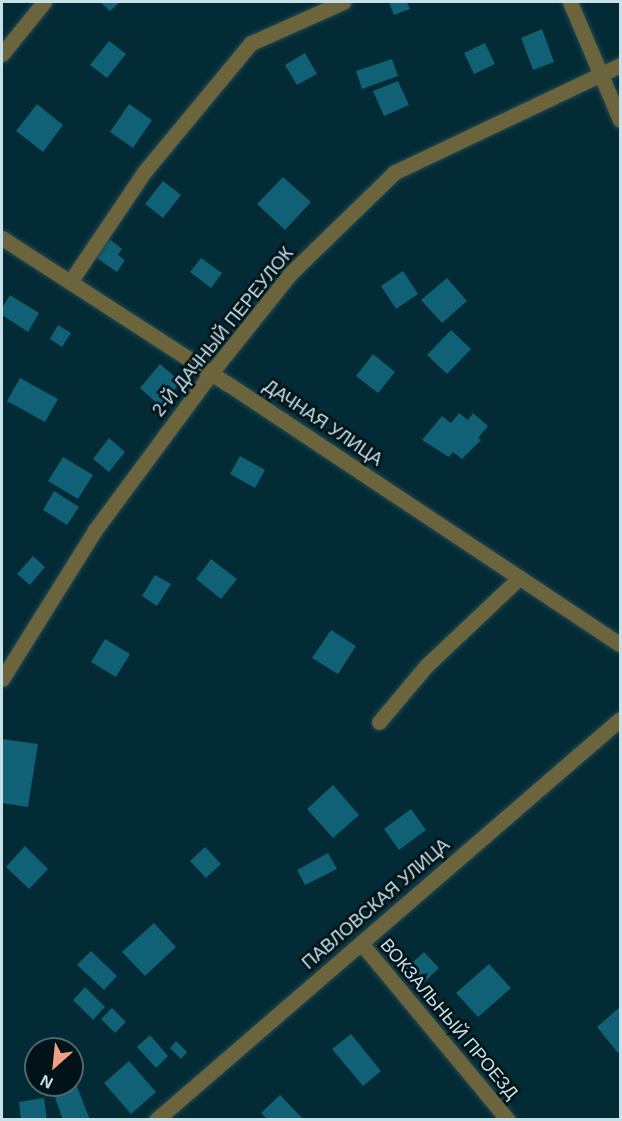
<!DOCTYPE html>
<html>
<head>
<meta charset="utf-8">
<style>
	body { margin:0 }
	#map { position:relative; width:622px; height:1121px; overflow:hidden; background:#032b35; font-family:Helvetica,sans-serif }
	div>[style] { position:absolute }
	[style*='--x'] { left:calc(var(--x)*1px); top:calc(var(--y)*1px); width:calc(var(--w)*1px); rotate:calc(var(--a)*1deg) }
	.building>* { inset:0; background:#106175 }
	.roads { filter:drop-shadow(0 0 2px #234852) drop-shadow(0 0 2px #234852) }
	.minor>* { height:15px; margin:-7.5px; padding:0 7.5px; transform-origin:7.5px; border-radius:7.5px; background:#6b643c }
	span { translate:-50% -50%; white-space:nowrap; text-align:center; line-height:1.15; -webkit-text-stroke:5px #011218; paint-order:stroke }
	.street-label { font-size:18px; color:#c8e1e9 }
	.frame { position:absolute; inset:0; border:3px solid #c8e1e9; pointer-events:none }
	.north { position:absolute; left:24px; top:1037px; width:60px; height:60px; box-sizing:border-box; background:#011218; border:2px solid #51656c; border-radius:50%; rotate:207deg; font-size:16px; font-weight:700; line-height:24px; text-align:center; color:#c8e1e9 }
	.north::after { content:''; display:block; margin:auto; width:21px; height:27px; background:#f39f83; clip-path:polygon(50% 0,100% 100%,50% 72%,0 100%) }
</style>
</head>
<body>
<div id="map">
	<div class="building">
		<div style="clip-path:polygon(100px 2px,120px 2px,110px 11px)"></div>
		<div style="clip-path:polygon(389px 2px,407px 2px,410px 9px,394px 15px)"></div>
		<div style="clip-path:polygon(542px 29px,554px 62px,533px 70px,521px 38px)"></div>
		<div style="clip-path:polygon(109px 41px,126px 54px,107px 78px,90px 65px)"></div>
		<div style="clip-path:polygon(485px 43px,495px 64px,474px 74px,464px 53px)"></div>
		<div style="clip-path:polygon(305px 53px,317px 74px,297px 85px,285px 65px)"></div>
		<div style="clip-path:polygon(392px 59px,398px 76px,362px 89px,356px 71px)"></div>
		<div style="clip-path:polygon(398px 81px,409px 105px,384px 116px,373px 91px)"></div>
		<div style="clip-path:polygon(37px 104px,63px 125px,43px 152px,16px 131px)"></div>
		<div style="clip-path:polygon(129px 104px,152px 120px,133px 148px,110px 132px)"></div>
		<div style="clip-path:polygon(283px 177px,311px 202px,285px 230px,257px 204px)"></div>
		<div style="clip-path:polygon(163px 181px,181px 195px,163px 218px,145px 204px)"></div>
		<div style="clip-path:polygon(108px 238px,122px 249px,118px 255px,125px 260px,117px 272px,95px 257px)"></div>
		<div style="clip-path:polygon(201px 258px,222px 273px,211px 288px,190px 272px)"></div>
		<div style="clip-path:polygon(403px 271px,418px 294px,396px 309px,381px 286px)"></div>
		<div style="clip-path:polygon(447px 278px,467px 301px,442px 323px,421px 300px)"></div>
		<div style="clip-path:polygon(10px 295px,39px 313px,28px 332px,2px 315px,2px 308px)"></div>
		<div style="clip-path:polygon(58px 325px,71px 333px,62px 347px,50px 339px)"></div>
		<div style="clip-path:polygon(451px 330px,471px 349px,447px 374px,427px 355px)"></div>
		<div style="clip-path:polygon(373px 354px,395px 372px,378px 393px,356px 376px)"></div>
		<div style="clip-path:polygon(160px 364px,181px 382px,160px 406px,140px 388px)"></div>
		<div style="clip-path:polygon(20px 378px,58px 399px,45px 422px,7px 401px)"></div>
		<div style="clip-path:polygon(459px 413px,468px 420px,473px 413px,488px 426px,478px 438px,481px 440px,462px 459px,453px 452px,449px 457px,422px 440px,442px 416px,451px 423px)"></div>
		<div style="clip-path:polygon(109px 438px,125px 452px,109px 472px,93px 459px)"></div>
		<div style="clip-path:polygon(240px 456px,265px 470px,255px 488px,230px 474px)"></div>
		<div style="clip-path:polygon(63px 457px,93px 475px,78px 499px,48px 481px)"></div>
		<div style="clip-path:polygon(54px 491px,79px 507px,67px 525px,43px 510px)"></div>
		<div style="clip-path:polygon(33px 556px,45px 567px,30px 585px,17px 574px)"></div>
		<div style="clip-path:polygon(211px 559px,237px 579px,221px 599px,196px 579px)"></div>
		<div style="clip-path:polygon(155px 575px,171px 584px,157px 606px,142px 596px)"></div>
		<div style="clip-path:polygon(331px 630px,356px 646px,338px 674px,312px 658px)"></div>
		<div style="clip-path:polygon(105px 639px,130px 654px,116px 677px,91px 662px)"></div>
		<div style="clip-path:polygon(2px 739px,38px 744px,28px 807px,2px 803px)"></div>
		<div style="clip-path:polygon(333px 785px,359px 815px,333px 838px,307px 809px)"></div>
		<div style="clip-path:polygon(411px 809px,426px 830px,399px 850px,384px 829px)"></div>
		<div style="clip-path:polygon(25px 846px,48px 869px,29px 889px,6px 867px)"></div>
		<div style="clip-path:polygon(205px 847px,221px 864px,206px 878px,190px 861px)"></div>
		<div style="clip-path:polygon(328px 853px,337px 869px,305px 885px,297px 870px)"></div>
		<div style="clip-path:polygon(154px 923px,176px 947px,145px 976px,122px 952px)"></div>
		<div style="clip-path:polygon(91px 951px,117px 976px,104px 990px,77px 965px)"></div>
		<div style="clip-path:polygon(424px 952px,439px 968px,419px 987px,403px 971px)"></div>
		<div style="clip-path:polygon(489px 964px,511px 988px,478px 1017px,456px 993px)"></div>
		<div style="clip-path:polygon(85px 987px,105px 1007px,93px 1020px,73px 1000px)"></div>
		<div style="clip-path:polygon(620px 1007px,620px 1050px,618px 1053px,597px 1027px)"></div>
		<div style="clip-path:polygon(112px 1008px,126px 1022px,115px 1033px,101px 1019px)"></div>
		<div style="clip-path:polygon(351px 1034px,381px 1071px,363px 1086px,332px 1049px)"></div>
		<div style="clip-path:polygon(150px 1035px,168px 1056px,156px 1068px,137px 1047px)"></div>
		<div style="clip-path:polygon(176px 1041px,187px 1052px,181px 1059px,170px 1048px)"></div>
		<div style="clip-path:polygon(129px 1061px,156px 1092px,131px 1114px,104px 1083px)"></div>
		<div style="clip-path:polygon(76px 1084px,90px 1120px,63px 1120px,53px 1092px)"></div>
		<div style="clip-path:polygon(280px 1095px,304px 1120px,268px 1120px,261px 1113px)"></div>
		<div style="clip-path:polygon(44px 1098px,47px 1120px,21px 1120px,19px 1102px)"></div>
	</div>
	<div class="roads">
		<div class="minor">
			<div style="--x:570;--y:2;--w:128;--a:67"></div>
			<div style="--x:2;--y:54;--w:67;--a:-51.1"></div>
			<div style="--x:2;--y:238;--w:269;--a:32.9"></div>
			<div style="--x:228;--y:384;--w:470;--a:33.6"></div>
			<div style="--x:70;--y:282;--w:134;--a:-56"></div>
			<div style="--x:145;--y:171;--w:166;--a:-50.4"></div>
			<div style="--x:251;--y:43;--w:101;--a:-24"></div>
			<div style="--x:2;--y:679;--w:176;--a:-58"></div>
			<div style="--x:95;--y:530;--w:195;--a:-53.5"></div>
			<div style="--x:211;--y:373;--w:127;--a:-51.4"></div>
			<div style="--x:290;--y:274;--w:146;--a:-44.2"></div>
			<div style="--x:395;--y:172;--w:249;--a:-25.4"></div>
			<div style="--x:379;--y:722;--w:73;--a:-50"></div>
			<div style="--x:426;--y:666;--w:129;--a:-43.4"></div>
			<div style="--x:361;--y:943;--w:230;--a:50.3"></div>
			<div style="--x:156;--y:1120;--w:613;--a:-40.83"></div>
		</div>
	</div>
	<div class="street-label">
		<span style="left:223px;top:332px;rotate:-51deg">2-Й ДАЧНЫЙ ПЕРЕУЛОК</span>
		<span style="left:323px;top:423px;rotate:34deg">ДАЧНАЯ УЛИЦА</span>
		<span style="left:376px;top:904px;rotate:-41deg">ПАВЛОВСКАЯ УЛИЦА</span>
		<span style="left:449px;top:1019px;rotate:50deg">ВОКЗАЛЬНЫЙ ПРОЕЗД</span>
	</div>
	<div class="frame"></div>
	<div class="north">N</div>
</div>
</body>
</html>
